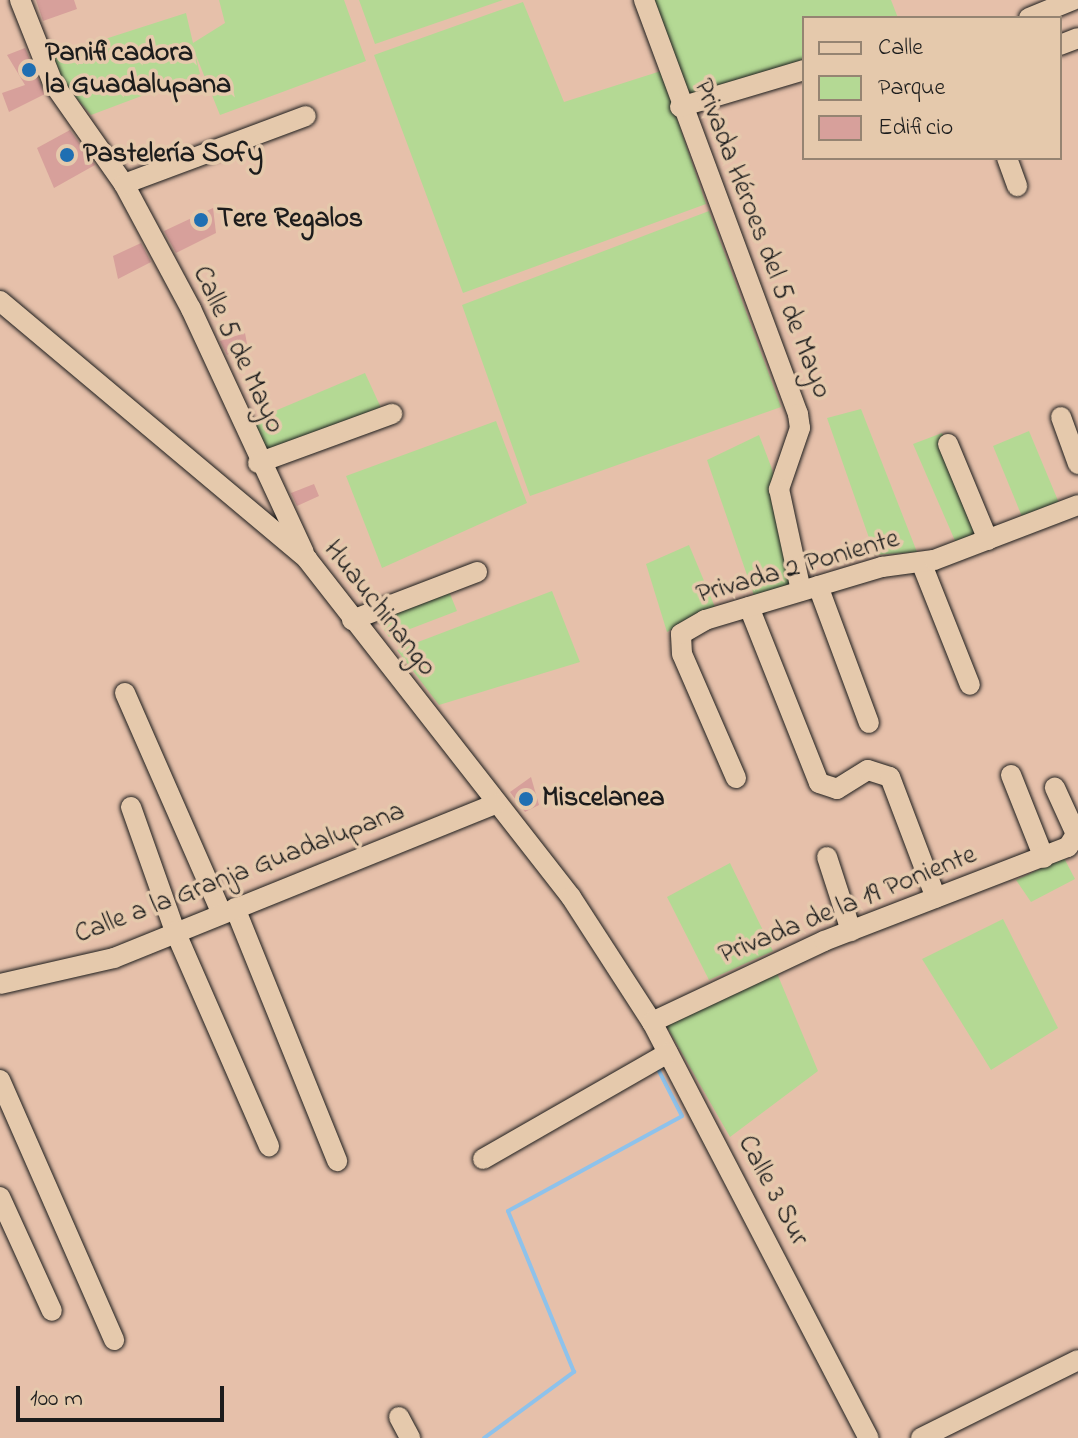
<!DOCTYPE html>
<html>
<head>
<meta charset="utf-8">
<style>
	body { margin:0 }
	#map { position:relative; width:1078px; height:1438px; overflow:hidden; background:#e6c0aa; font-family:"Indie Flower",sans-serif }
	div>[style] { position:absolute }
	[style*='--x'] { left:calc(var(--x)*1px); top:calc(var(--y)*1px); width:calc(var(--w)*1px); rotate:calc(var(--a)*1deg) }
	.green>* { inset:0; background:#b4d994 }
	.stream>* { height:4px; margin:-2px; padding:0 2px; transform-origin:2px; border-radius:2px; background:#8ec2eb }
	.building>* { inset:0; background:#d7a09b }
	.roads { filter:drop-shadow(0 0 2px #1c1c1c) drop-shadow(0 0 2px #1c1c1c) }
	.minor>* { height:20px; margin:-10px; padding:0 10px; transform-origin:10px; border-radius:10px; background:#e5c9ac }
	.dots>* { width:22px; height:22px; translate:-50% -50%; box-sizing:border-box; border:4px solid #e5c9ac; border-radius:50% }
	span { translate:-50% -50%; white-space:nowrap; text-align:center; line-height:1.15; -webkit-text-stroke:7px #e5c9ac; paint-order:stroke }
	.poi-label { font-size:28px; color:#1c1c1c; font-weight:700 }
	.left { translate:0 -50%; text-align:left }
	.street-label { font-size:28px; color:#1c1c1c }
	.legend { position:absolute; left:802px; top:16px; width:260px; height:144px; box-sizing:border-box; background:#e5c9ac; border:2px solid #958472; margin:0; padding:10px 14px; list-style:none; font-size:24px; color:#1c1c1c }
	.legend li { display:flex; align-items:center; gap:16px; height:40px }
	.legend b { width:40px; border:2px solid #958472 }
	.scale { position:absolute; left:16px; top:1386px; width:208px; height:36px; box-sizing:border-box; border:4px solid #1c1c1c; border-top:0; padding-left:10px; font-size:24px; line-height:28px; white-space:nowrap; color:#1c1c1c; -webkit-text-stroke:6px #e5c9ac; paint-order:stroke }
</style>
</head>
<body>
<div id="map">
	<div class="green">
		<div style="clip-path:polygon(219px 0,344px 0,366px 61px,220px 115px,195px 53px,200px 74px,91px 115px,61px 80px,52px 56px,186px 13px,193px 43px,225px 23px)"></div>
		<div style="clip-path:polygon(359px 0,503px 0,375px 44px)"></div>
		<div style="clip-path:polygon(652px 0,891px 0,898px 18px,804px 18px,804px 60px,684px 97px)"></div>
		<div style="clip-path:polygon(523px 2px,564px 102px,661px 71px,706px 204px,463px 293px,374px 55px)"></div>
		<div style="clip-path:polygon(709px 211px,781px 407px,530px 496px,462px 305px)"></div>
		<div style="clip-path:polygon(365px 373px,382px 410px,267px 454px,251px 421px)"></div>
		<div style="clip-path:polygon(861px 409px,917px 552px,875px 555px,827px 418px)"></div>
		<div style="clip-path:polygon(496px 421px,527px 503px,382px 568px,346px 476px)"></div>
		<div style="clip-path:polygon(1029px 431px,1059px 503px,1023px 519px,993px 446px)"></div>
		<div style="clip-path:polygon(942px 433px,979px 535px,956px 543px,913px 444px)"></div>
		<div style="clip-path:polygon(759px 435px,772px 469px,795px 584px,755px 598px,707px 460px)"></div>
		<div style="clip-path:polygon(689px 545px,715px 607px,667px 632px,646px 564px)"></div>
		<div style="clip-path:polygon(448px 589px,457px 611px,389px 637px,376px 618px)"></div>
		<div style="clip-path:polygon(552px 591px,580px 662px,439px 705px,397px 650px)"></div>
		<div style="clip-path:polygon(1064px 858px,1075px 879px,1031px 902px,1016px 880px)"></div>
		<div style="clip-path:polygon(730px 863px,773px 951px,709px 980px,667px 897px)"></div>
		<div style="clip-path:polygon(1003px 919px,1058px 1028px,991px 1070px,922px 959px)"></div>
		<div style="clip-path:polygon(776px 971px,818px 1071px,730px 1137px,666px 1025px)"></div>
	</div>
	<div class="stream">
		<div style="--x:484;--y:1438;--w:112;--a:-36.3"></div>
		<div style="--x:574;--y:1372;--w:174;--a:-112.3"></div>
		<div style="--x:508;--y:1211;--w:198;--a:-28.6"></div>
		<div style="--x:682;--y:1116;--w:51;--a:-117.1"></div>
	</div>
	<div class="building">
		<div style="clip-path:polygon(36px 0,74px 0,77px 9px,43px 21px)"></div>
		<div style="clip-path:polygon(25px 48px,45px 94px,9px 112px,2px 93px,25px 85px,7px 55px)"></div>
		<div style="clip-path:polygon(70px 130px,95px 165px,54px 188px,37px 148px)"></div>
		<div style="clip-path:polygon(213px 208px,216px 233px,176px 253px,164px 231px)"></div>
		<div style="clip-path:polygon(141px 243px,151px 262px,118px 279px,113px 256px)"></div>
		<div style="clip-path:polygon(245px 333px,247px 344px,227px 355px,220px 341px)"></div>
		<div style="clip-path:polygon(314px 484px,319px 496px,297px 506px,291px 493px)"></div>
		<div style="clip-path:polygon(531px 777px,539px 805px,525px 812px,510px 792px)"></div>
	</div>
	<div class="roads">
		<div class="minor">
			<div style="--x:20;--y:0;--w:89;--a:68.3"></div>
			<div style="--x:53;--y:83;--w:123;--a:54.9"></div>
			<div style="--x:124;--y:184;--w:142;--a:61.8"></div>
			<div style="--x:191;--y:309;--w:268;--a:65.1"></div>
			<div style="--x:644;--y:0;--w:442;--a:69.6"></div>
			<div style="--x:798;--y:414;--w:14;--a:82"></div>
			<div style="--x:800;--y:428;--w:65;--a:109"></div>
			<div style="--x:779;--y:489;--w:104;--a:77.8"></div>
			<div style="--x:1029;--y:18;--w:48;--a:-22.2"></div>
			<div style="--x:1060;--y:45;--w:19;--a:-21"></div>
			<div style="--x:680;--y:107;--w:129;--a:-16.6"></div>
			<div style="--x:1007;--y:158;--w:30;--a:70"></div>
			<div style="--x:124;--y:184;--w:194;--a:-20.5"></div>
			<div style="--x:0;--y:301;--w:401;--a:40"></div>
			<div style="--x:307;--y:559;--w:429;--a:52"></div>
			<div style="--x:571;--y:897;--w:149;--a:57.1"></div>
			<div style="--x:652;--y:1022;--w:469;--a:62.5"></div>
			<div style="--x:1061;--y:417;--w:50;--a:70.1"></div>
			<div style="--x:948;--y:444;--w:104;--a:67.4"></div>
			<div style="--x:258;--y:463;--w:143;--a:-20.1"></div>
			<div style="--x:921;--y:562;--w:132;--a:68.3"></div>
			<div style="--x:818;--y:586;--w:146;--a:69.6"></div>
			<div style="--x:749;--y:607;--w:189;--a:68.3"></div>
			<div style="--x:819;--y:783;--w:19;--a:18"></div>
			<div style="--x:837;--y:789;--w:36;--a:-32"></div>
			<div style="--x:868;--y:770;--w:23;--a:18"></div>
			<div style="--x:890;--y:777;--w:129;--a:69.2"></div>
			<div style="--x:352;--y:620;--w:134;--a:-21"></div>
			<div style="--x:125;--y:693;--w:241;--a:66.3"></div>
			<div style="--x:1011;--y:775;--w:89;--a:68.3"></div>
			<div style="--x:736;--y:778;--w:135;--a:-113.5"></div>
			<div style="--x:682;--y:654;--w:20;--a:-93"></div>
			<div style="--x:681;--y:634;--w:28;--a:-30"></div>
			<div style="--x:705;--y:620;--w:185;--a:-16.7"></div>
			<div style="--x:882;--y:567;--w:52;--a:-7.7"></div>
			<div style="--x:934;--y:560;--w:154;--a:-20.9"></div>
			<div style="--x:131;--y:807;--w:132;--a:70.5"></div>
			<div style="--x:175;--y:931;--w:235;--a:66.4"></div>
			<div style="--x:827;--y:857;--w:78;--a:72"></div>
			<div style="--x:235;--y:908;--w:273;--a:68"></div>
			<div style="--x:0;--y:984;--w:117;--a:-12.8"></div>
			<div style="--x:114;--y:958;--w:413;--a:-22"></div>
			<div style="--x:652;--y:1022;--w:190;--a:-25.2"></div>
			<div style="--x:824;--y:941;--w:261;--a:-21.1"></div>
			<div style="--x:1068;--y:847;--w:15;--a:-58"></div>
			<div style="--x:1076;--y:834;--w:51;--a:-114.5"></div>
			<div style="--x:0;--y:1080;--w:284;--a:66.3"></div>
			<div style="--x:483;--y:1159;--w:213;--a:-29.8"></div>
			<div style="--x:0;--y:1197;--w:125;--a:65.5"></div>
			<div style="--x:399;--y:1417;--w:24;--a:62"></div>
			<div style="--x:921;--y:1438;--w:175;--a:-26.4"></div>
		</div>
	</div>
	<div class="dots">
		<div style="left:29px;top:70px;background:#1f6fb2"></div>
		<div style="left:67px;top:155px;background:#1f6fb2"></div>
		<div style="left:201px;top:220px;background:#1f6fb2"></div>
		<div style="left:526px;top:799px;background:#1f6fb2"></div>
	</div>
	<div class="poi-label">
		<span class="left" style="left:45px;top:70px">Panificadora<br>la Guadalupana</span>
		<span class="left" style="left:83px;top:155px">Pastelería Sofy</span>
		<span class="left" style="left:217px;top:220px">Tere Regalos</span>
		<span class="left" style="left:542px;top:799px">Miscelanea</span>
	</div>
	<div class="street-label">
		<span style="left:761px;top:239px;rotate:69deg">Privada Héroes del 5 de Mayo</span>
		<span style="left:237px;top:350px;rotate:65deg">Calle 5 de Mayo</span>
		<span style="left:798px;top:568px;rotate:-16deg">Privada 2 Poniente</span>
		<span style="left:379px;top:609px;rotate:52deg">Huauchinango</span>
		<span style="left:240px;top:874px;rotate:-21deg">Calle a la Granja Guadalupana</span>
		<span style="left:848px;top:906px;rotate:-22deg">Privada de la 19 Poniente</span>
		<span style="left:772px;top:1191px;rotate:62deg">Calle 3 Sur</span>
	</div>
	<ul class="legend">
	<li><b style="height:10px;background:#e5c9ac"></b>Calle</li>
	<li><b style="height:22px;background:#b4d994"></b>Parque</li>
	<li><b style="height:22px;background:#d7a09b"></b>Edificio</li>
	</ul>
	<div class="scale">100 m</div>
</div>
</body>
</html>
